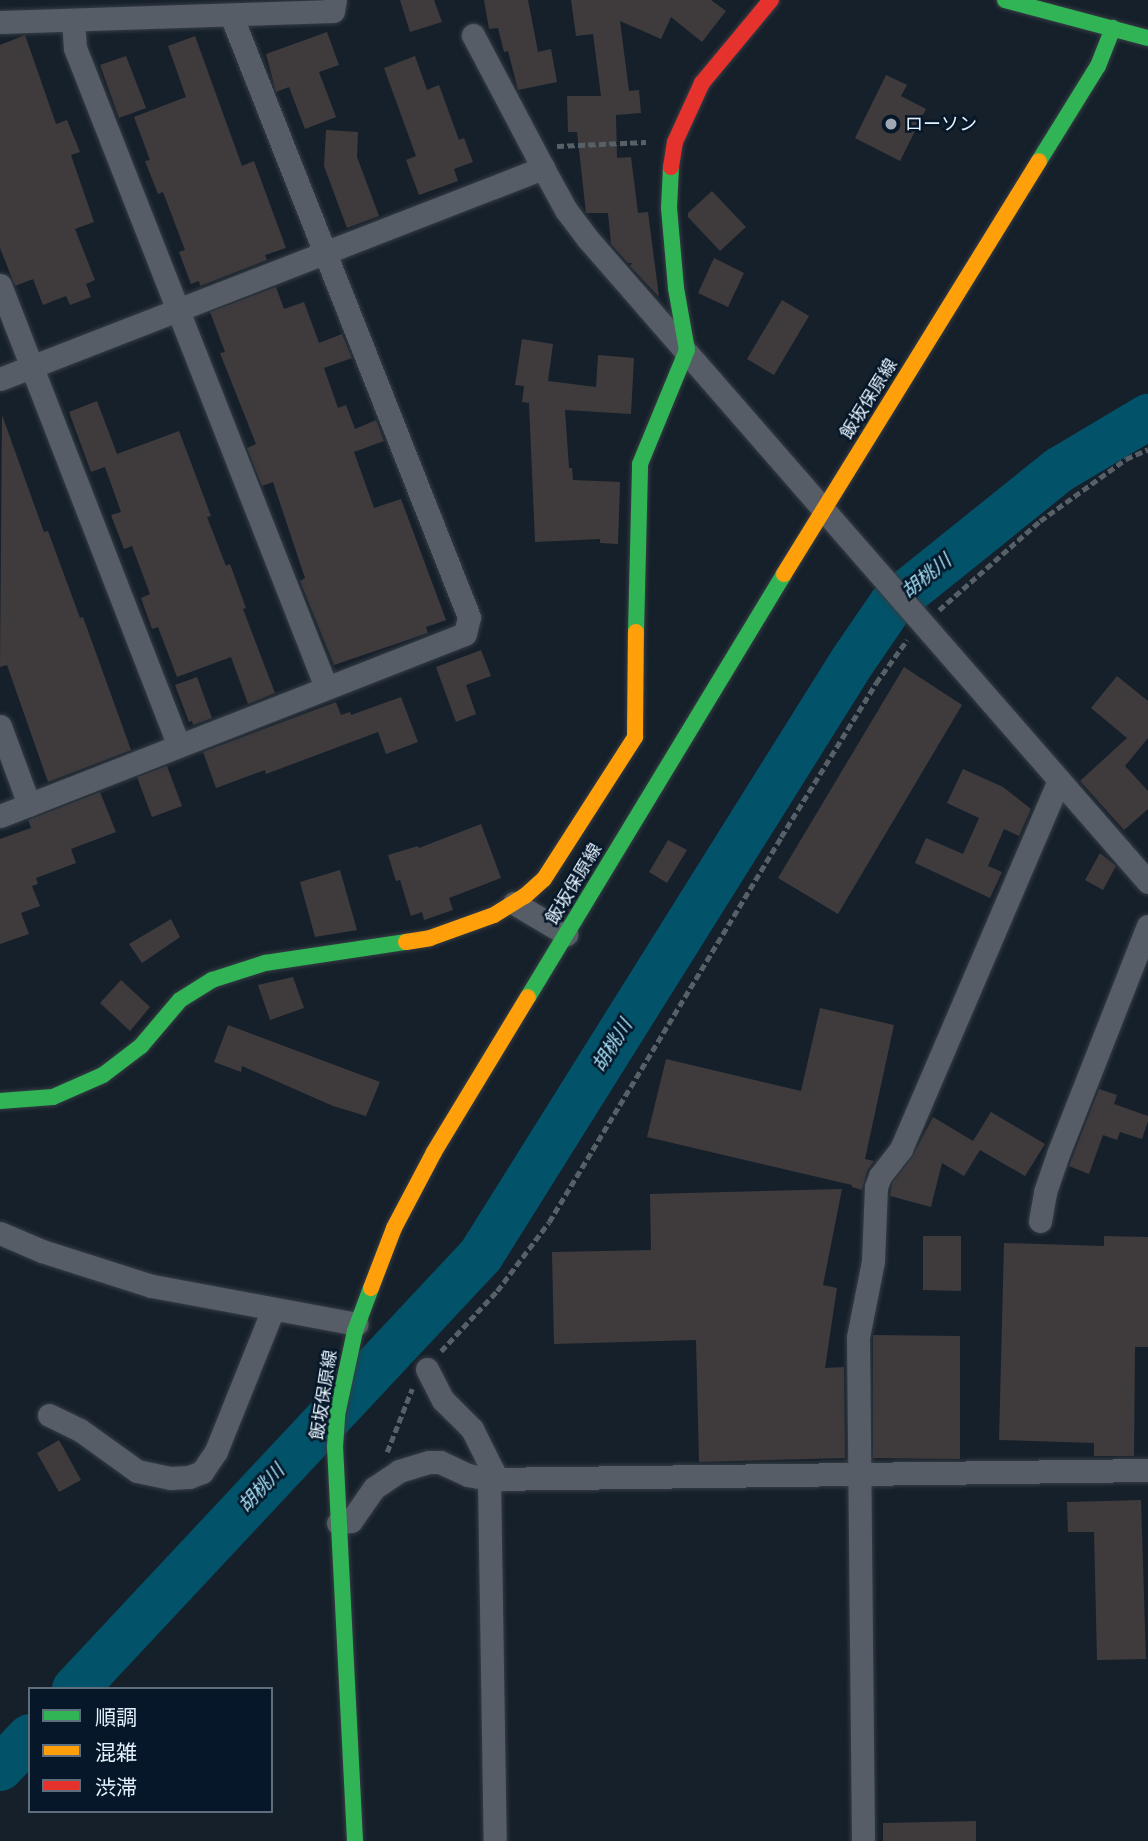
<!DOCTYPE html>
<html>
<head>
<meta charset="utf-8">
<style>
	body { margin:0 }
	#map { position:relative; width:1148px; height:1841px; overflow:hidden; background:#16202a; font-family:"Varela Round","Noto Sans JP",sans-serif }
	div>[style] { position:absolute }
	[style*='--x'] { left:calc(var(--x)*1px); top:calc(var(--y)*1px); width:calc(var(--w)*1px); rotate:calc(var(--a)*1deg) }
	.river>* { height:46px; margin:-23px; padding:0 23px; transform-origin:23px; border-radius:23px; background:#025369 }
	.building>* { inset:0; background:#3f3b3d }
	.path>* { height:4.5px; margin-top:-2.25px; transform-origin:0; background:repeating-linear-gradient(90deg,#576067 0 7px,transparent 0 10.5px) }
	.roads { filter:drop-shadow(0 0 2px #353c44) drop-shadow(0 0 2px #353c44) }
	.street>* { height:23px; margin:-11.5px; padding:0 11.5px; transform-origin:11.5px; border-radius:11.5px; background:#565d66 }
	.fast>* { height:16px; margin:-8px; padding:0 8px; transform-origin:8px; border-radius:8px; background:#30b455 }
	.slow>* { height:16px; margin:-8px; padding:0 8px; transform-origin:8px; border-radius:8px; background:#ff9f0a }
	.jam>* { height:16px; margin:-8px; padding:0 8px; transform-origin:8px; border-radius:8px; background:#e5322d }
	.dots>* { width:19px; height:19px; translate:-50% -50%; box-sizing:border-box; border:4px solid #051728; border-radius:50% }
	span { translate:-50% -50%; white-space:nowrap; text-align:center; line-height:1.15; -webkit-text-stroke:5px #051728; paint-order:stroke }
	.poi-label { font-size:18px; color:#e5f1fd }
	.left { translate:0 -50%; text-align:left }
	.street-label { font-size:18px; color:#e5f1fd }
	.water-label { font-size:19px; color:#a6e0f6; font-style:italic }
	.legend { position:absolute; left:28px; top:1687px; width:245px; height:126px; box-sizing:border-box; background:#051728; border:2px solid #5f6e7d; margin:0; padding:9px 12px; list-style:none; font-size:21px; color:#e5f1fd }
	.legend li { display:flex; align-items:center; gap:14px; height:35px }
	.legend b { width:35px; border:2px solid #5f6e7d }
</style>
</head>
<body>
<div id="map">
	<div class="river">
		<div style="--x:75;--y:1689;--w:594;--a:-46.91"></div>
		<div style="--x:481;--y:1255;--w:699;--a:-57.97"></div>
		<div style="--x:852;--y:662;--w:69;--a:-55.6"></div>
		<div style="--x:891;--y:605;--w:216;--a:-38.8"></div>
		<div style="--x:1059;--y:470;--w:104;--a:-30.8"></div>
		<div style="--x:0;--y:1768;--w:43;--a:-45.9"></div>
	</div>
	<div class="building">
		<div style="clip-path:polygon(400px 0,434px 0,442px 22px,410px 32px)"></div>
		<div style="clip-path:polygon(484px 0,528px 0,538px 52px,551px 49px,557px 82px,518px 90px,508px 51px,504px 52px,498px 28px,489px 29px)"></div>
		<div style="clip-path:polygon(571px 0,711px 0,726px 11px,702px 42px,671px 17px,661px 39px,620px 21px,629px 91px,639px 90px,641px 113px,616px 115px,617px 158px,631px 157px,638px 213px,648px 212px,659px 297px,630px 266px,632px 263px,628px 263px,611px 244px,608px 213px,586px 213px,577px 132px,568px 132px,567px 96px,601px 96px,593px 34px,576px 36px)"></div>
		<div style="clip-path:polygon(327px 32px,339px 65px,319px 72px,336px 117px,305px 129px,289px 87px,276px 92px,266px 54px)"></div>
		<div style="clip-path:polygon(25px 35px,56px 124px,67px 120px,80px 152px,71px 155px,94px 222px,75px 229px,95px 280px,86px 284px,91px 297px,70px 305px,66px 296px,43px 305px,33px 279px,15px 286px,0 248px,0 45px)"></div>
		<div style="clip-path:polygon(195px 36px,242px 166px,254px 161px,286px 248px,265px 255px,267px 260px,200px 286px,199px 281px,191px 284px,179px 252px,185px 250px,163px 192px,158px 194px,145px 161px,150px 160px,134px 117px,186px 97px,168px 46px)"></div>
		<div style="clip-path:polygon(126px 56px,146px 108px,119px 118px,100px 65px)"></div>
		<div style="clip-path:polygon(415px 56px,427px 90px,439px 85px,459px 140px,464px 138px,473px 162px,454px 169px,458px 181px,419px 195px,406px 160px,416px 156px,384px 68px)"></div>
		<div style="clip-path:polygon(886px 75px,907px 85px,901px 96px,926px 109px,900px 161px,855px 138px)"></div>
		<div style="clip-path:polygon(326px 130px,358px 132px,357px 157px,379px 216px,347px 228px,324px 166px)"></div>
		<div style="clip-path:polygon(712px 191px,746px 227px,720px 251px,688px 217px,688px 213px)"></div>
		<div style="clip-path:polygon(714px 258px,744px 273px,728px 307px,698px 293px)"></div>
		<div style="clip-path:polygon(276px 287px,284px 309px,304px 302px,319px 343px,342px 334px,352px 358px,324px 368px,338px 408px,346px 405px,355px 429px,376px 420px,384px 441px,354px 452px,374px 508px,401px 499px,446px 620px,426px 627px,428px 633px,334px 665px,300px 581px,305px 578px,273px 482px,262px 486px,247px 448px,256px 444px,220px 353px,225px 352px,210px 312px)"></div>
		<div style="clip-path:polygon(782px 300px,809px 316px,774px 375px,747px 359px)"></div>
		<div style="clip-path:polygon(522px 339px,553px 344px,548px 381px,596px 387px,598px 355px,634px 358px,631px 414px,565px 410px,569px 468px,572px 468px,573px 480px,620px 482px,618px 544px,600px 543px,600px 539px,535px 542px,529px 403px,522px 402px,524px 386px,515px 385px)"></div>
		<div style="clip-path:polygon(97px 401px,117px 454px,179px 431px,211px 516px,207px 517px,226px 566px,230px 564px,246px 608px,243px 609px,275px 693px,248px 704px,231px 657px,177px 677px,158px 627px,152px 629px,141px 598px,150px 594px,132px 546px,124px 549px,111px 515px,121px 512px,105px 467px,91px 472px,69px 412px)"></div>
		<div style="clip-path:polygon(2px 415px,44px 532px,48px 531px,80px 618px,83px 617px,131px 750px,48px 782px,7px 665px,0 667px)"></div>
		<div style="clip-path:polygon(481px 650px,491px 676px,466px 685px,476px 714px,456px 722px,436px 667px)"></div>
		<div style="clip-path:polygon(904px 667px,962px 705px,838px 914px,778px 878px)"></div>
		<div style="clip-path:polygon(1117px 676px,1148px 701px,1148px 738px,1125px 766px,1148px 791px,1148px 809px,1124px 830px,1080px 781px,1127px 738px,1091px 708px)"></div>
		<div style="clip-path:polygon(197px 677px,212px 718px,193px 725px,192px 721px,189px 722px,175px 685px)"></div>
		<div style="clip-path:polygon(401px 697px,418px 742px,386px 754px,378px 732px,266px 774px,265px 770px,216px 788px,203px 752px,336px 702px,341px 715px,350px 712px,351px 715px)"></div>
		<div style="clip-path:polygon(167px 766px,182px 806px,152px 817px,137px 777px)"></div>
		<div style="clip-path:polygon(963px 769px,1003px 787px,1031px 809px,1019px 836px,1004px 829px,988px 866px,1002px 872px,990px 898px,915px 863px,926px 838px,963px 854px,979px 818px,947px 803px)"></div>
		<div style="clip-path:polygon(100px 792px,116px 832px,71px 849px,76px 863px,36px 878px,38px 884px,32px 886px,40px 906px,21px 913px,29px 934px,0 944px,0 839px,31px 828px,28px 820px)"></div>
		<div style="clip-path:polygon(481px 824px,501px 878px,449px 898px,453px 910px,424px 920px,422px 912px,411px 916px,400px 880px,396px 881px,388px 855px,418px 846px,419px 848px)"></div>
		<div style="clip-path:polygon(668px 840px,687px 850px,667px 883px,649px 872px)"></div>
		<div style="clip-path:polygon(1100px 853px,1116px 866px,1103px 890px,1085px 880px)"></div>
		<div style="clip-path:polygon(340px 870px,357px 930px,315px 937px,300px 882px)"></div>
		<div style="clip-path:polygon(171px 919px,180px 937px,142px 963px,129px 944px)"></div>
		<div style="clip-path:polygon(293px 977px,304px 1008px,270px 1020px,258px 985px)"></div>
		<div style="clip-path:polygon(121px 980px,150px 1007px,130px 1031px,100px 1003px)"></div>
		<div style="clip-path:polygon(820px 1008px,894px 1025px,865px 1159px,874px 1161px,867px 1171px,862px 1190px,852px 1187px,852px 1185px,647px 1137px,666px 1059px,801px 1091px)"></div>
		<div style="clip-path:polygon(228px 1025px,380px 1082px,366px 1116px,333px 1106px,242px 1066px,241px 1072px,214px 1062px)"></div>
		<div style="clip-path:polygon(1099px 1089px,1117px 1095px,1114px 1104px,1148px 1116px,1148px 1121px,1142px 1139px,1120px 1132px,1117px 1140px,1103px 1135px,1089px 1174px,1069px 1166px)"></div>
		<div style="clip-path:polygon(991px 1112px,1045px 1144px,1025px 1176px,980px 1150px,964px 1176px,942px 1163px,931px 1207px,890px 1196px,892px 1183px,912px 1157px,933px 1117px,973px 1141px)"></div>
		<div style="clip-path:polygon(842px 1189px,823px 1285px,837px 1288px,825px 1368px,844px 1367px,845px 1458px,699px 1462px,696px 1340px,554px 1344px,552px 1252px,651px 1250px,650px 1194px)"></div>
		<div style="clip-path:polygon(923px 1236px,961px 1236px,961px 1291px,923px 1290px)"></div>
		<div style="clip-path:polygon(1104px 1236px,1148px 1237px,1148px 1347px,1135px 1347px,1134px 1456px,1094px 1456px,1094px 1443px,999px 1440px,1004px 1243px,1104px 1246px)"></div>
		<div style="clip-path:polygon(873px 1335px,960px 1336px,960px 1459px,873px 1458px)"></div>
		<div style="clip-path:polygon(59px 1440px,81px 1480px,59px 1492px,37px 1453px)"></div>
		<div style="clip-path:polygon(1141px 1500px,1146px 1659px,1097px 1660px,1094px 1532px,1068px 1532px,1067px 1502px)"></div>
		<div style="clip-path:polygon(976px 1821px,976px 1841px,883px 1841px,883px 1823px)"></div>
	</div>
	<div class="path">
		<div style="--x:557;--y:146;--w:89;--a:-2.6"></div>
		<div style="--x:939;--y:610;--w:135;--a:-41.4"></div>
		<div style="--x:1040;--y:521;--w:106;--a:-35.8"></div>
		<div style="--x:1126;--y:459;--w:24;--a:-24"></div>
		<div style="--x:441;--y:1351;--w:82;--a:-47"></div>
		<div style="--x:497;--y:1291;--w:86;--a:-53"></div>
		<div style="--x:549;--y:1222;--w:449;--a:-58.9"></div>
		<div style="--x:781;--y:837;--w:181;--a:-58.3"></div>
		<div style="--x:876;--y:683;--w:53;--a:-54.2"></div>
		<div style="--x:387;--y:1452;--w:68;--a:-68.4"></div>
	</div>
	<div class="roads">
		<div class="street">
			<div style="--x:73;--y:20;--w:28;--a:86"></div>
			<div style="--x:75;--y:48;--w:687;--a:68.56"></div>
			<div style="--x:0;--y:22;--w:333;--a:-1.9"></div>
			<div style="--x:333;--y:11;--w:11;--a:-80"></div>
			<div style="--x:473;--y:35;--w:150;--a:62.2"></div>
			<div style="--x:0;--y:285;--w:492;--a:68.8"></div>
			<div style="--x:0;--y:379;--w:583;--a:-21.24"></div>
			<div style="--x:543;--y:168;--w:48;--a:61.3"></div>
			<div style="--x:566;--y:210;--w:35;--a:53"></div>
			<div style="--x:587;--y:238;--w:854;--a:48.94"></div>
			<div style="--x:0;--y:726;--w:84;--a:69.8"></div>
			<div style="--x:0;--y:816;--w:499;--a:-21.4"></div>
			<div style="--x:465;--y:634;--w:17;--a:-77"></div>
			<div style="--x:469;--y:617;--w:647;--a:-111.57"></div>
			<div style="--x:514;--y:903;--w:61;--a:30.8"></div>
			<div style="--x:1040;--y:1221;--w:29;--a:-80"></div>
			<div style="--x:1045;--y:1192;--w:40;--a:-71.1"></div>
			<div style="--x:1058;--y:1154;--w:245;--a:-68.5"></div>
			<div style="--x:0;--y:1233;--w:46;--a:23.2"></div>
			<div style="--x:42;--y:1251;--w:115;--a:17.7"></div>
			<div style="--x:152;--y:1286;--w:208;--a:10.5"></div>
			<div style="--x:427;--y:1369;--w:35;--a:63"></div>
			<div style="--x:443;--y:1400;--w:41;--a:45"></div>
			<div style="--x:472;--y:1429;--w:47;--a:63.4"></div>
			<div style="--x:493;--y:1471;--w:9;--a:117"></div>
			<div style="--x:489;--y:1479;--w:362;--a:89.1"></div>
			<div style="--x:49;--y:1415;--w:34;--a:26"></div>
			<div style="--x:80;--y:1430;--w:70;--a:35.7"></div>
			<div style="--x:137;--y:1471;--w:34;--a:12"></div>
			<div style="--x:170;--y:1478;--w:19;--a:-3"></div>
			<div style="--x:189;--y:1477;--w:14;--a:-21"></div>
			<div style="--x:202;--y:1472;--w:25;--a:-56"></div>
			<div style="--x:216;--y:1451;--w:153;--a:-68.1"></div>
			<div style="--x:338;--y:1523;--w:13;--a:-9"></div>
			<div style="--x:351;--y:1521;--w:40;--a:-55.1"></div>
			<div style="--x:374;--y:1488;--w:30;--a:-34"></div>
			<div style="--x:399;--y:1471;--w:31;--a:-17"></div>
			<div style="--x:429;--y:1462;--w:11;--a:0"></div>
			<div style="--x:440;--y:1462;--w:31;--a:25"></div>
			<div style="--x:468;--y:1475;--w:21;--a:11"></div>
			<div style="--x:489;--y:1479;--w:659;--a:-0.78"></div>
			<div style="--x:863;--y:1841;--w:504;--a:-90.57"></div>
			<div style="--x:858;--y:1337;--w:77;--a:-78.8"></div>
			<div style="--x:873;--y:1261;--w:74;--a:-87.7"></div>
			<div style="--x:876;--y:1187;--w:12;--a:-70"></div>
			<div style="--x:880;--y:1176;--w:34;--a:-52"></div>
			<div style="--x:901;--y:1149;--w:401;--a:-66.8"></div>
		</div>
		<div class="fast">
			<div style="--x:1005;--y:0;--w:148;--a:14.9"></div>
			<div style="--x:1039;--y:161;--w:112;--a:-58.2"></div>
			<div style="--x:1098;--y:66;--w:41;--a:-68.5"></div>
			<div style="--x:636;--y:632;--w:168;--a:-88.6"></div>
			<div style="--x:640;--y:464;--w:123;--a:-67.6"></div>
			<div style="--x:687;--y:350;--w:63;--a:-100.1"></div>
			<div style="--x:676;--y:288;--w:80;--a:-95"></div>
			<div style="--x:669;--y:208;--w:41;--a:-87.2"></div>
			<div style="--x:528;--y:997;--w:494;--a:-58.8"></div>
			<div style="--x:0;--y:1101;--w:53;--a:-4.3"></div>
			<div style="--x:53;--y:1097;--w:55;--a:-23.7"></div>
			<div style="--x:103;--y:1075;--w:48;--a:-37.3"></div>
			<div style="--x:141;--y:1046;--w:60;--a:-49.7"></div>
			<div style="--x:180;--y:1000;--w:38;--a:-32"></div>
			<div style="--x:212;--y:980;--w:56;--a:-17.8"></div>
			<div style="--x:265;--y:963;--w:143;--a:-8.5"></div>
			<div style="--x:355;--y:1841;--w:395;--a:-92.9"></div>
			<div style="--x:335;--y:1447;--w:32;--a:-86"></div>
			<div style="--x:337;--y:1415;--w:86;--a:-77.9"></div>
			<div style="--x:355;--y:1331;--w:46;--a:-69.6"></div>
		</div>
		<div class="slow">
			<div style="--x:784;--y:574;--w:485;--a:-58.3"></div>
			<div style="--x:406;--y:942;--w:24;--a:-9"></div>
			<div style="--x:430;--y:938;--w:68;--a:-19.8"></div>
			<div style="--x:494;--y:915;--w:36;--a:-32"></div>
			<div style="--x:525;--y:896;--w:25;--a:-42"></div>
			<div style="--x:544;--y:879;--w:169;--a:-57.3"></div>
			<div style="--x:635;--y:737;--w:105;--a:-89.5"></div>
			<div style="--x:371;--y:1288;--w:64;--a:-69"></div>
			<div style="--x:394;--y:1228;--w:86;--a:-62.2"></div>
			<div style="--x:434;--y:1152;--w:181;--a:-58.8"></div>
		</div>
		<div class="jam">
			<div style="--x:671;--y:167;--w:25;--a:-81"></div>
			<div style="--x:675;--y:142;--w:65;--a:-65.4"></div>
			<div style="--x:702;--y:83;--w:108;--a:-50.3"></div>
		</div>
	</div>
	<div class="dots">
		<div style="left:891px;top:124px;background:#9da8b3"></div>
	</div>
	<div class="poi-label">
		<span class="left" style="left:905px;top:124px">ローソン</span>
	</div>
	<div class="street-label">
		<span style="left:869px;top:399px;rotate:-58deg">飯坂保原線</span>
		<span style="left:574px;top:884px;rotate:-59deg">飯坂保原線</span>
		<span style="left:324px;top:1395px;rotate:-81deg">飯坂保原線</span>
	</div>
	<div class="water-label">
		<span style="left:927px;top:577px;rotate:-39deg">胡桃川</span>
		<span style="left:613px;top:1046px;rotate:-58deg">胡桃川</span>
		<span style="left:262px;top:1489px;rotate:-47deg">胡桃川</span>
	</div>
	<ul class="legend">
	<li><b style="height:9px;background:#30b455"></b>順調</li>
	<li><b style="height:9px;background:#ff9f0a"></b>混雑</li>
	<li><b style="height:9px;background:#e5322d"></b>渋滞</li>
	</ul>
</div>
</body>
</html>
